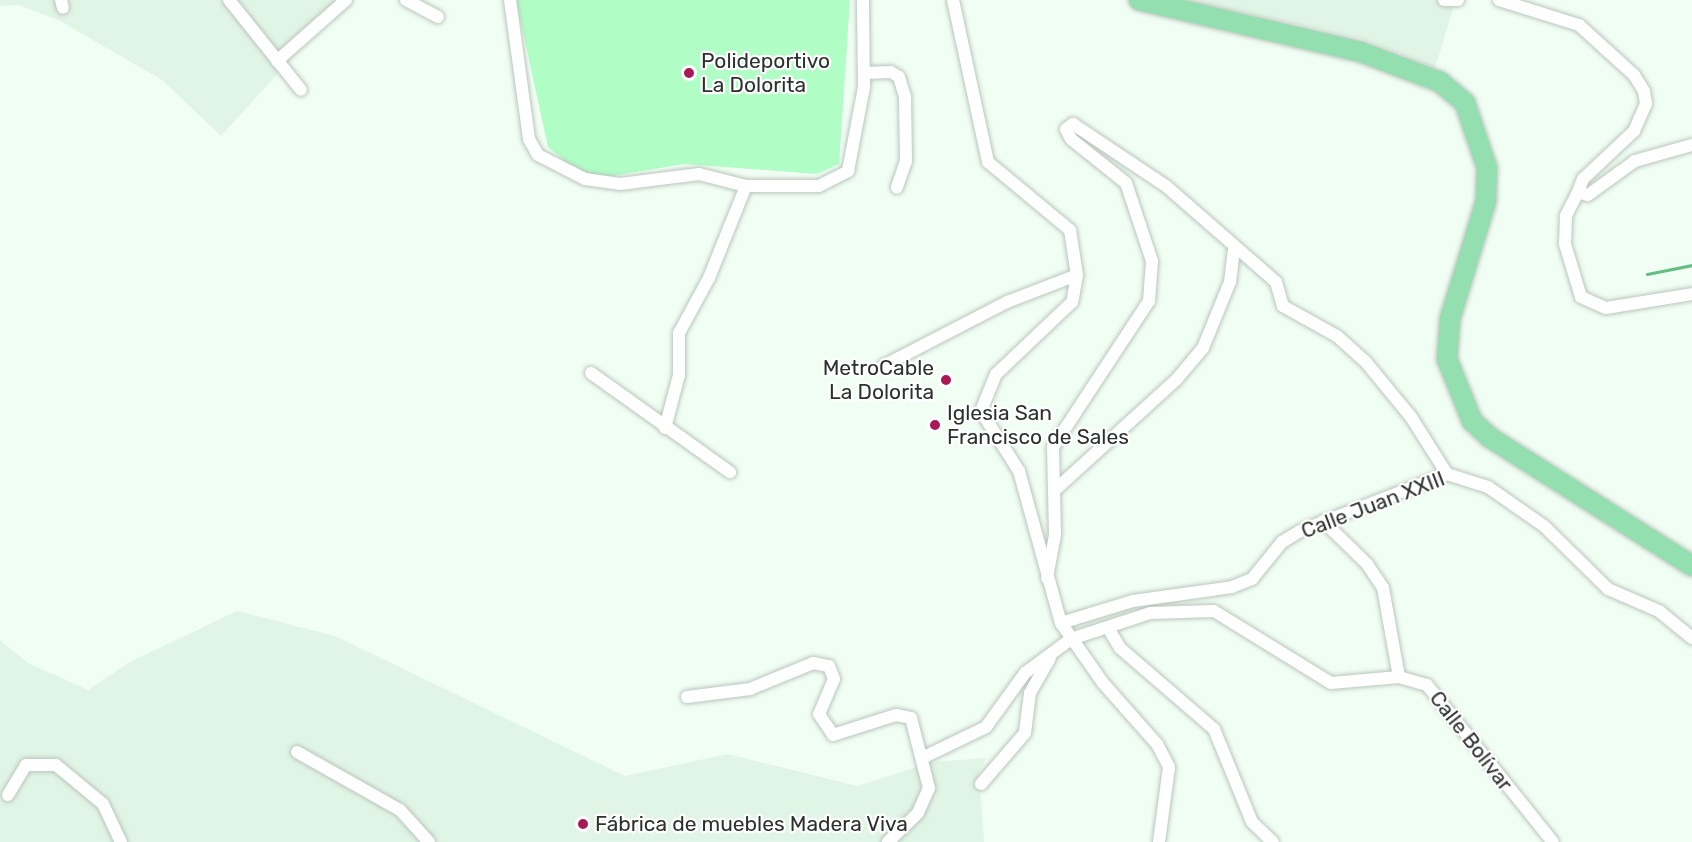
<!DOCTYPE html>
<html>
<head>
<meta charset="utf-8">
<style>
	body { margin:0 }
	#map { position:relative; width:1692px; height:842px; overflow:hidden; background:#f1fef4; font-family:Rubik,sans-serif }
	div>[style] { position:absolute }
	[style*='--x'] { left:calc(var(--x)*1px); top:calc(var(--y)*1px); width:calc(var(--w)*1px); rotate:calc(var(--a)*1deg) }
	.built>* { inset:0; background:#e1f5e6 }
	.green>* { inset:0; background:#b1fdc6 }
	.stream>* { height:3px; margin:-1.5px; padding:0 1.5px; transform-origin:1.5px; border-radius:1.5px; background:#66bd82 }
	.roads { filter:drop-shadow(0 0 2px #bac6bd) drop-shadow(0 0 2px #bac6bd) }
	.minor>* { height:12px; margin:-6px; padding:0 6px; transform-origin:6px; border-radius:6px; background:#fff }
	.primary>* { height:20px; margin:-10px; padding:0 10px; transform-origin:10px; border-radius:10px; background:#94dfb0 }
	.dots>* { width:16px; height:16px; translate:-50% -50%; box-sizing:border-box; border:3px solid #fff; border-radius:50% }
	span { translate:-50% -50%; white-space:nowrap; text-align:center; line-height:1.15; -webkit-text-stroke:4.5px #fff; paint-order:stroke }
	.poi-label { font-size:21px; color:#2d312e }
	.left { translate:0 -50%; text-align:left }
	.right { translate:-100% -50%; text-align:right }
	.street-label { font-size:21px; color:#2d312e }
</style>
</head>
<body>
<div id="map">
	<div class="built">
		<div style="clip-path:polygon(0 0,345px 0,221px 136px,162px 80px,60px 21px,19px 5px,0 6px)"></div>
		<div style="clip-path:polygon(1185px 0,1456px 0,1435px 68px,1363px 39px)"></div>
		<div style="clip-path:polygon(237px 611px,335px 636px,625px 776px,728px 754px,857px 786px,933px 762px,986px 758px,979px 773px,984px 842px,0 842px,0 640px,28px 663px,88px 690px,130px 662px)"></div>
	</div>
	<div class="green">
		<div style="clip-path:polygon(516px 0,850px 0,839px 164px,817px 174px,684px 164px,588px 180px,548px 147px)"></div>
	</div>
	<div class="stream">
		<div style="--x:1647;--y:274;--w:46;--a:-11.3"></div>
	</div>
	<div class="roads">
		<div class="minor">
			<div style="--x:61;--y:0;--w:8;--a:76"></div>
			<div style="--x:229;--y:0;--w:115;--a:51.3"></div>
			<div style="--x:406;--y:0;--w:36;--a:28"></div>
			<div style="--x:510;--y:0;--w:140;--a:82.2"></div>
			<div style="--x:529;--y:139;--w:18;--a:61"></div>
			<div style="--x:538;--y:155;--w:53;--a:27.1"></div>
			<div style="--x:585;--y:179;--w:35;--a:8"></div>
			<div style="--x:620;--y:184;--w:80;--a:-7.2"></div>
			<div style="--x:699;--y:174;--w:49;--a:14.3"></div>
			<div style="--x:746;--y:186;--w:73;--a:0"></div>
			<div style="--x:819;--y:186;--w:33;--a:-27"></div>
			<div style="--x:848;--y:171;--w:86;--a:-79.2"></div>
			<div style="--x:864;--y:87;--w:87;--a:-90.7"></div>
			<div style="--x:953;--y:0;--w:166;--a:77.8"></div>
			<div style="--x:988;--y:162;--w:107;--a:39.7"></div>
			<div style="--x:1070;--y:230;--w:46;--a:81.2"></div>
			<div style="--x:1077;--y:275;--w:27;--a:100"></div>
			<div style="--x:1072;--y:302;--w:105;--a:136.5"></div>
			<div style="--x:996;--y:374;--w:40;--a:112"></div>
			<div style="--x:981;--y:411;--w:71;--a:57.7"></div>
			<div style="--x:1019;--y:471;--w:158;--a:74.6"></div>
			<div style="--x:1061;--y:623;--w:73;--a:55"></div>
			<div style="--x:1103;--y:683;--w:81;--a:48.5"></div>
			<div style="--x:1157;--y:744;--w:26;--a:62"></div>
			<div style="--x:1169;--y:767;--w:76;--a:97.6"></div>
			<div style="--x:1444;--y:0;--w:14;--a:0"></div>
			<div style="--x:1499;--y:0;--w:84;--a:17.4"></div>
			<div style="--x:1579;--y:25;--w:74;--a:42.3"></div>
			<div style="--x:1634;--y:75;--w:19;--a:58"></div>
			<div style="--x:1644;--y:91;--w:13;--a:81"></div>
			<div style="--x:1646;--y:104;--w:30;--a:114"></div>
			<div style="--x:1634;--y:131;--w:70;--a:136.7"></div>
			<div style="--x:1583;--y:179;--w:14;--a:111"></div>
			<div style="--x:1578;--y:192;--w:10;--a:17"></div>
			<div style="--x:1588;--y:195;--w:58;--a:-35.9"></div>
			<div style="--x:1635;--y:161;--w:59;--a:-15.7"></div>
			<div style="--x:277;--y:61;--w:92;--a:-41.5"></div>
			<div style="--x:865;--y:73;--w:26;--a:-2"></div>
			<div style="--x:891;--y:72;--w:9;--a:32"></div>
			<div style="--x:899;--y:77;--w:21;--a:73"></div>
			<div style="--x:905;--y:97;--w:64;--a:89.1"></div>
			<div style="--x:906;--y:161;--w:28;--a:109"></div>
			<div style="--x:1578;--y:192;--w:27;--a:117"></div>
			<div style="--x:1566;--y:216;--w:28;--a:92"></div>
			<div style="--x:1565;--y:244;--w:55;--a:73.2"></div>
			<div style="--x:1581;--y:297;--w:27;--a:24"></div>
			<div style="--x:1606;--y:308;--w:87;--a:-9.2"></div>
			<div style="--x:883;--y:366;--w:140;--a:-27.3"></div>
			<div style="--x:1007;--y:302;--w:75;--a:-21.1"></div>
			<div style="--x:591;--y:373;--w:171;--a:35.5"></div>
			<div style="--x:665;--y:428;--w:55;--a:-75.2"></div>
			<div style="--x:679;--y:375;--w:42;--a:-90"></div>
			<div style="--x:679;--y:333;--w:63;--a:-61.4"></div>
			<div style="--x:709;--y:278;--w:99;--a:-68.1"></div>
			<div style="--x:1055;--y:490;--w:164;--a:-42.3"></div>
			<div style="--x:1176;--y:380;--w:42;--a:-49.8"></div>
			<div style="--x:1203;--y:348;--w:71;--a:-67.8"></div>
			<div style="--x:1230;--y:282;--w:32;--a:-83"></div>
			<div style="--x:1323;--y:521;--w:62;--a:44.3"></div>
			<div style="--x:1367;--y:564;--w:29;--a:56"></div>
			<div style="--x:1383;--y:588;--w:90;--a:79.8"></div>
			<div style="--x:1047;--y:578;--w:44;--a:-79.5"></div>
			<div style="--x:1055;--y:535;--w:88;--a:-91.3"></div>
			<div style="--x:1053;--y:447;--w:175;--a:-56.7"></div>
			<div style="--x:1149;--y:301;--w:40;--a:-85.7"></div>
			<div style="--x:1152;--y:261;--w:82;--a:-108.4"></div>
			<div style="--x:1126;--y:183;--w:70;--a:-141.3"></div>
			<div style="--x:1071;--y:139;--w:11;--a:-117"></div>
			<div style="--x:1066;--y:129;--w:9;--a:-36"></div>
			<div style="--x:1073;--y:124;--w:112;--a:33.7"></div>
			<div style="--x:1166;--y:186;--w:146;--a:41.1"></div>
			<div style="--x:1276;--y:282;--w:25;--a:74"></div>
			<div style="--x:1283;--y:306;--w:62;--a:29.1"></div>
			<div style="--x:1337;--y:336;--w:38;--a:42"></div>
			<div style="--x:1365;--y:361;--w:72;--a:50.6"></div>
			<div style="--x:1411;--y:417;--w:67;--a:57.7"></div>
			<div style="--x:1061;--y:623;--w:75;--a:-17"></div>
			<div style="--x:1133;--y:601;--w:100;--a:-8"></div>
			<div style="--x:1232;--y:587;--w:22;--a:-22"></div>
			<div style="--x:1252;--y:579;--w:48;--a:-51"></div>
			<div style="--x:1282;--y:542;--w:21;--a:-31"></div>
			<div style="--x:1300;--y:531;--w:158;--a:-21.2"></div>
			<div style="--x:1447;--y:474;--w:43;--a:17.6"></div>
			<div style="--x:1488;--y:487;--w:68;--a:34.9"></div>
			<div style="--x:1544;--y:526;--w:90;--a:44.5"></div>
			<div style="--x:1608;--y:589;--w:56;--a:23.3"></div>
			<div style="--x:1659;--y:611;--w:43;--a:39.3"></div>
			<div style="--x:1108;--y:628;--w:23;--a:59"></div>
			<div style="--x:1120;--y:648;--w:124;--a:40.8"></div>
			<div style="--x:1214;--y:729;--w:100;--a:67.8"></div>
			<div style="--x:1252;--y:822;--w:29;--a:44"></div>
			<div style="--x:687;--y:697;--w:64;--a:-7.2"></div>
			<div style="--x:750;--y:689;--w:68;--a:-22.4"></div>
			<div style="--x:813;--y:663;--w:16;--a:11"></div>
			<div style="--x:829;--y:666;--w:14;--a:69"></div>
			<div style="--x:834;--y:679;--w:38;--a:113"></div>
			<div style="--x:819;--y:714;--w:25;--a:56"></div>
			<div style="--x:833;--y:735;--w:66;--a:-17.6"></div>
			<div style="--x:896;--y:715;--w:15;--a:11"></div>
			<div style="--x:911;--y:718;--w:72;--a:75.6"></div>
			<div style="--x:929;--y:788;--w:27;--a:114"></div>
			<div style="--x:918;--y:813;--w:42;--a:136"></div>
			<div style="--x:297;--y:752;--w:118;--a:29.4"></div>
			<div style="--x:400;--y:810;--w:43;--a:47.8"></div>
			<div style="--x:922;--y:758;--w:71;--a:-25.8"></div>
			<div style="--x:986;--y:727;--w:67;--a:-54.2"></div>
			<div style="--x:1025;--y:673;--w:57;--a:-36.5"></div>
			<div style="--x:1071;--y:639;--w:83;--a:-18.2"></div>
			<div style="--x:1150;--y:613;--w:64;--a:-1.8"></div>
			<div style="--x:1214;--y:611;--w:137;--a:31.6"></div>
			<div style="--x:1331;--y:683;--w:68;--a:-5"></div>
			<div style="--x:1399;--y:677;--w:29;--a:16"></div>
			<div style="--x:1427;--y:685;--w:201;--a:51.3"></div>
			<div style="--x:981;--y:784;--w:67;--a:-49.2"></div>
			<div style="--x:1025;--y:733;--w:40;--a:-82.9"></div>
			<div style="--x:1030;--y:693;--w:40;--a:-60.3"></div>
			<div style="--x:8;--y:795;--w:35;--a:-59"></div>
			<div style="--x:26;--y:765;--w:30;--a:0"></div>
			<div style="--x:56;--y:765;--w:61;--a:39.7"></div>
			<div style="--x:103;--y:804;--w:42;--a:64.7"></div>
		</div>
		<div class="primary">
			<div style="--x:1139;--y:0;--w:228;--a:13.2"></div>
			<div style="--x:1361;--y:52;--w:85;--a:20.8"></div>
			<div style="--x:1440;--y:82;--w:33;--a:40"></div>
			<div style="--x:1465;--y:103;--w:69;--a:71.3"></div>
			<div style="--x:1487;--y:168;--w:33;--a:92"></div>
			<div style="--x:1486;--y:201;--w:123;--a:107"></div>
			<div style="--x:1450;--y:319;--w:40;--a:94.3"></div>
			<div style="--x:1447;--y:359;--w:67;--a:68"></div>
			<div style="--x:1472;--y:421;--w:23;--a:43"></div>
			<div style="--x:1489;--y:437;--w:241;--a:32.4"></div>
		</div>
	</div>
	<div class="dots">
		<div style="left:689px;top:73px;background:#a91955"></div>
		<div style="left:946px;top:380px;background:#a91955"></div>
		<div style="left:935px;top:425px;background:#a91955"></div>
		<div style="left:583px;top:824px;background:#a91955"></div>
	</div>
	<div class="poi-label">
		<span class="left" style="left:701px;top:73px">Polideportivo<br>La Dolorita</span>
		<span class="right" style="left:934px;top:380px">MetroCable<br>La Dolorita</span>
		<span class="left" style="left:947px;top:425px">Iglesia San<br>Francisco de Sales</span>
		<span class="left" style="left:595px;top:824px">Fábrica de muebles Madera Viva</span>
	</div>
	<div class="street-label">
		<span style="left:1373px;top:505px;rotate:-21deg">Calle Juan XXIII</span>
		<span style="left:1471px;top:741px;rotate:52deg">Calle Bolívar</span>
	</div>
</div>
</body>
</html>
